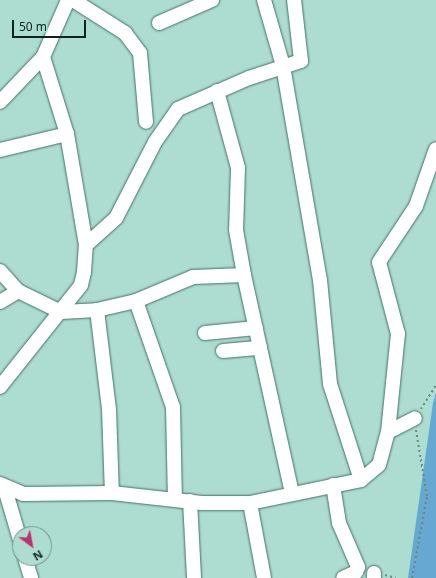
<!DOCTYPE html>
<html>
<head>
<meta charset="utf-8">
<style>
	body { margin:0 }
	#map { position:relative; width:436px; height:578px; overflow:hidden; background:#acddd0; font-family:"Noto Sans",sans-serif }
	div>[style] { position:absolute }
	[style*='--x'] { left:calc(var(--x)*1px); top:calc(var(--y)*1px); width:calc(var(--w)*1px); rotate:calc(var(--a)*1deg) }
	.water>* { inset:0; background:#66a8d1 }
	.path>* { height:2px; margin-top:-1px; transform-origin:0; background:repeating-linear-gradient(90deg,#668a80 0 2px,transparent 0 5px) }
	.roads { filter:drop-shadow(0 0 1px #437166) drop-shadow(0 0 1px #437166) }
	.minor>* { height:14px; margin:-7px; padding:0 7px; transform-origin:7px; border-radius:7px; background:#fff }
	span { translate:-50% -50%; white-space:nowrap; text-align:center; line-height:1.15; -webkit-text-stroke:4px #acddd0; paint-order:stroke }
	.north { position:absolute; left:12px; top:526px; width:40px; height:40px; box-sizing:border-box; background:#acddd0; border:1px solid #6d9389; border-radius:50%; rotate:148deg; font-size:11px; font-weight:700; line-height:16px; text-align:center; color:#0f231e }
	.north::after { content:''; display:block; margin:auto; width:14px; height:18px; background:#ba3270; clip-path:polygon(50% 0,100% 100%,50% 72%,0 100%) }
	.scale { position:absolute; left:12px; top:20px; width:74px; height:18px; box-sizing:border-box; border:2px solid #0f231e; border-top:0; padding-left:5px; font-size:12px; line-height:14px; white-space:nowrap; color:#0f231e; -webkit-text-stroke:3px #acddd0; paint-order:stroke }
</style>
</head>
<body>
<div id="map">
	<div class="water">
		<div style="clip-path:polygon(436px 392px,436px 578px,408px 578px,433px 403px)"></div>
	</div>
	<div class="path">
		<div style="--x:421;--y:409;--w:28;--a:-58"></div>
		<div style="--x:385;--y:575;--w:11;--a:15"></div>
		<div style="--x:412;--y:578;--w:83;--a:-79.6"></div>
		<div style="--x:427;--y:496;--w:67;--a:-99.5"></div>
	</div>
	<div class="roads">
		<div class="minor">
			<div style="--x:73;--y:0;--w:62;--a:32.4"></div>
			<div style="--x:125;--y:33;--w:25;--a:53"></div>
			<div style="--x:140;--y:53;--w:69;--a:85"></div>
			<div style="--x:264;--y:0;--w:69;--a:73.9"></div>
			<div style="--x:283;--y:66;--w:217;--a:80.2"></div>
			<div style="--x:320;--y:280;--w:104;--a:84.5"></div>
			<div style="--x:330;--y:384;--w:101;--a:72.1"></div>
			<div style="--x:159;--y:23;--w:58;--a:-23.5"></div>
			<div style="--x:217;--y:91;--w:80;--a:74.7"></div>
			<div style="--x:238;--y:168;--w:62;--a:91.8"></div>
			<div style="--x:236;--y:230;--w:46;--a:79.9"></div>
			<div style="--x:244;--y:275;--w:224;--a:77.6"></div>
			<div style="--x:0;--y:102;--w:62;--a:-46.3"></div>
			<div style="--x:0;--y:150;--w:69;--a:-13.4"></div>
			<div style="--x:86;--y:245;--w:40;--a:-42"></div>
			<div style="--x:116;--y:218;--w:85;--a:-62.8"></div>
			<div style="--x:155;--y:142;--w:40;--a:-55.1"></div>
			<div style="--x:178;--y:109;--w:77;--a:-23.6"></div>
			<div style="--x:249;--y:78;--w:55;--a:-18.1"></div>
			<div style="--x:301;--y:61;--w:61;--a:-96.5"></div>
			<div style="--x:0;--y:271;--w:27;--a:48"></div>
			<div style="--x:18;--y:291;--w:48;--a:26"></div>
			<div style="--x:61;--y:312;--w:36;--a:-3"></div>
			<div style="--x:97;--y:310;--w:40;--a:-13"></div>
			<div style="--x:136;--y:301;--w:62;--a:-22.8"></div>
			<div style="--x:193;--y:277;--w:51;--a:-2.2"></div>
			<div style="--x:136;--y:301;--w:112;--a:70.8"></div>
			<div style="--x:173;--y:407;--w:92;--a:88.8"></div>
			<div style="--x:0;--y:302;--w:21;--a:-31"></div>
			<div style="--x:97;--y:310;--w:100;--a:83.1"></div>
			<div style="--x:109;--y:409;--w:84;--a:88"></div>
			<div style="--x:205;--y:333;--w:51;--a:-5.6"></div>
			<div style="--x:223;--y:351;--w:37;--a:-5"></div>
			<div style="--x:0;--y:387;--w:130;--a:-51.5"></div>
			<div style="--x:81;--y:285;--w:13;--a:-77"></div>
			<div style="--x:84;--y:272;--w:27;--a:-86"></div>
			<div style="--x:86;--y:245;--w:113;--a:-99.7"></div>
			<div style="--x:67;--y:134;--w:81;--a:-107.3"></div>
			<div style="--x:43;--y:57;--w:62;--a:-66.3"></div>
			<div style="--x:388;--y:432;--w:99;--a:-84.2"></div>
			<div style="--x:398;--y:334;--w:74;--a:-104.8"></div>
			<div style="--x:379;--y:262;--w:67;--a:-56.5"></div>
			<div style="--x:416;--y:206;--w:60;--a:-70.7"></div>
			<div style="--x:0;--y:484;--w:25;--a:23"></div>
			<div style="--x:23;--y:494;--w:89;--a:-0.6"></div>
			<div style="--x:112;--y:493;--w:90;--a:6.4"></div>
			<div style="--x:201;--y:503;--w:49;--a:0"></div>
			<div style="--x:250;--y:503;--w:113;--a:-11.7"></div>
			<div style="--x:361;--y:480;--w:23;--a:-40"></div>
			<div style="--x:379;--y:465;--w:34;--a:-75"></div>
			<div style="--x:388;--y:432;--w:30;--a:-27"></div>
			<div style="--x:333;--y:485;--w:38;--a:81"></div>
			<div style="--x:339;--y:523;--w:48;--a:66.6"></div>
			<div style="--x:358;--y:567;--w:5;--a:112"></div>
			<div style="--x:356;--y:572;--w:14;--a:155"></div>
			<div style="--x:5;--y:489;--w:53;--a:73.6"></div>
			<div style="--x:190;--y:501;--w:77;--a:87"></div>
			<div style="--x:250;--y:503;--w:76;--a:79.4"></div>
			<div style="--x:25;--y:558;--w:21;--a:73"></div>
			<div style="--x:374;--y:578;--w:5;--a:-90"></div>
		</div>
	</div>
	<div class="north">N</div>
	<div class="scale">50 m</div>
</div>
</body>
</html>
